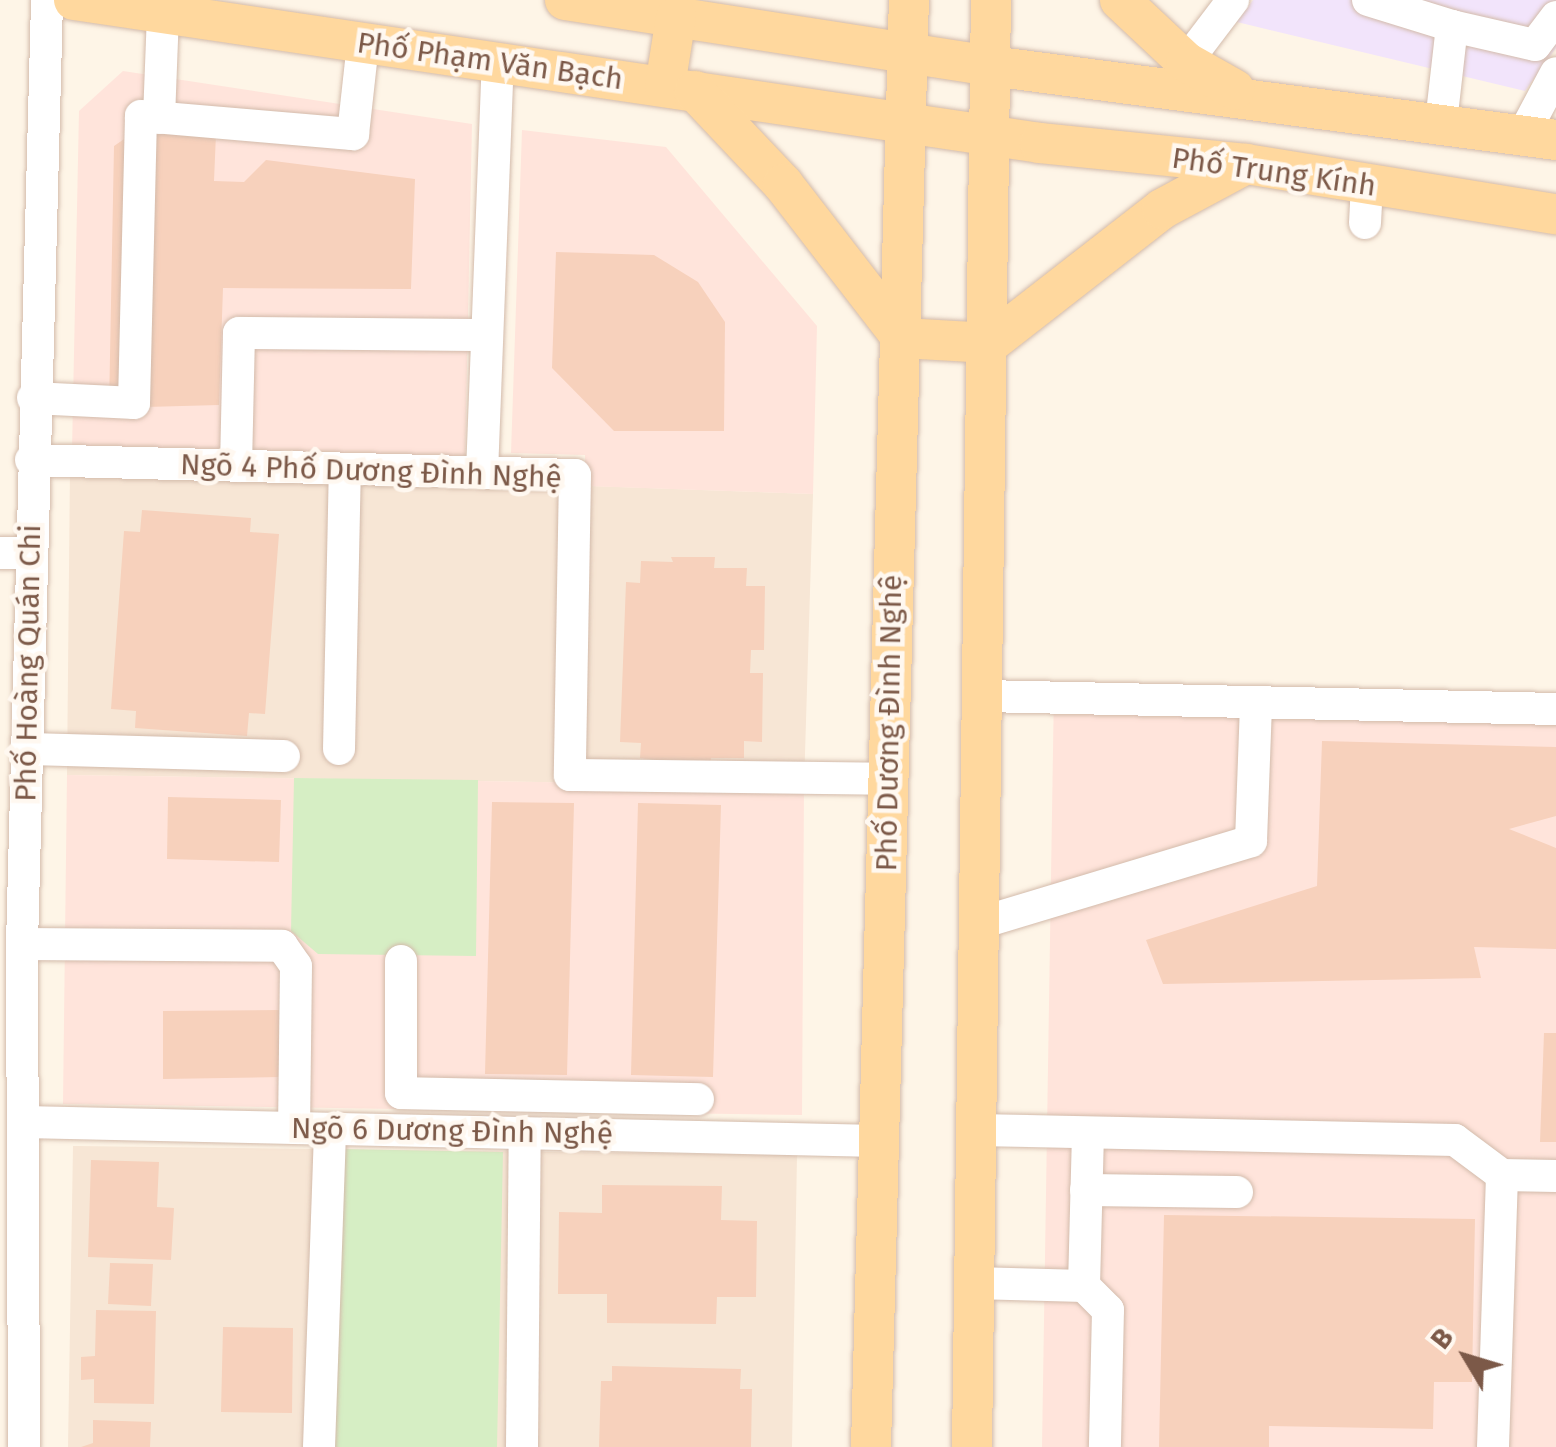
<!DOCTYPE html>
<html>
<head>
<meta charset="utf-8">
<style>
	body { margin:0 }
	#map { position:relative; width:1556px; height:1447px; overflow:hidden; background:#fef5e7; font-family:"Fira Sans",sans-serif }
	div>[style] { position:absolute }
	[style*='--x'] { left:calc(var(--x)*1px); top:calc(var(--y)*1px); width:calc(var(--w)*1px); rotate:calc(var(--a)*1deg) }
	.residential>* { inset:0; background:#f7e6d5 }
	.commercial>* { inset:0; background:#ffe4db }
	.education>* { inset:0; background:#f2e4fb }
	.green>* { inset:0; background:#d6eec4 }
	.building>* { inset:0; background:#f7d1bc }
	.roads { filter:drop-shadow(0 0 2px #d3bbab) drop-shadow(0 0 2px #d3bbab) }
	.minor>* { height:32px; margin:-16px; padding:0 16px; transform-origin:16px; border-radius:16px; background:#fff }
	.major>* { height:40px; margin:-20px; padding:0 20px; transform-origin:20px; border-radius:20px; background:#ffd89e }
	span { translate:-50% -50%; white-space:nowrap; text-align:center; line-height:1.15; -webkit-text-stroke:9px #fff8f0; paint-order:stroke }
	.street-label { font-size:30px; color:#7c5948 }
	.north { position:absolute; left:1416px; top:1307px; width:100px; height:100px; -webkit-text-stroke:8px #fff8f0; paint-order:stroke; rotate:308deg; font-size:28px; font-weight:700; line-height:40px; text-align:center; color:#7c5948 }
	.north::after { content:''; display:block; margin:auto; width:35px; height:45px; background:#7c5948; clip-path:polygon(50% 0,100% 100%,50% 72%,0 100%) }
</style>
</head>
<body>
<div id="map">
	<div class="residential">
		<div style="clip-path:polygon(70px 467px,813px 494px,804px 786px,67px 775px)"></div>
		<div style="clip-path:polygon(73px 1146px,797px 1155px,792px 1447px,68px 1447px)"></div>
	</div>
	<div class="commercial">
		<div style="clip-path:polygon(123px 71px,472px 124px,465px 461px,72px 450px,79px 111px)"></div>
		<div style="clip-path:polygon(522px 130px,666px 147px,817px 326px,813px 494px,585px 486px,585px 455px,511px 453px)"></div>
		<div style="clip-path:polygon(1054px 687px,1556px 699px,1556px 1447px,1042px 1447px)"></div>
		<div style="clip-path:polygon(67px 775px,804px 786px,802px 1115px,63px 1104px)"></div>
	</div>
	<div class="education">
		<div style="clip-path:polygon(1253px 0,1556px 0,1556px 48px,1525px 91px,1237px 22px)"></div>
	</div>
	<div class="green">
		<div style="clip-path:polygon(294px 778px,478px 780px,476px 956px,318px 954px,291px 931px)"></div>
		<div style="clip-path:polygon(341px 1149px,503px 1152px,497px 1447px,335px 1447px)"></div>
	</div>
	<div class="building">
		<div style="clip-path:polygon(142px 127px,216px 134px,214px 181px,244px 182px,266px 160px,415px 179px,411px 289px,223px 288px,219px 405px,109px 408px,114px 146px)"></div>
		<div style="clip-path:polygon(556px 252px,654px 255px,698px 282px,725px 322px,724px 431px,614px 431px,552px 368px)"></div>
		<div style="clip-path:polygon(142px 510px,251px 518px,250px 532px,279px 534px,265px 714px,249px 713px,247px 736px,135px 728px,136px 711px,111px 709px,124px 531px,140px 532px)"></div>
		<div style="clip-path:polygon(671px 557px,715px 557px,714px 568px,747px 568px,746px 586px,765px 586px,764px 650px,751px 650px,750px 673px,763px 673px,762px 742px,744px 741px,744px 758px,711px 758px,711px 768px,640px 758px,641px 743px,620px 742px,626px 582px,640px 583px,641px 561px,673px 562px)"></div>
		<div style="clip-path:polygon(1322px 741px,1556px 747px,1556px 816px,1509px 829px,1556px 848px,1556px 949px,1474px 947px,1481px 978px,1163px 984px,1146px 940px,1317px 886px)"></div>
		<div style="clip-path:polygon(168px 797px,281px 800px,279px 862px,167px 859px)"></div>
		<div style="clip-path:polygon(492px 802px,574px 803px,567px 1075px,485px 1074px)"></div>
		<div style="clip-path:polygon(638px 803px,721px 805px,713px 1077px,631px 1075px)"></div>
		<div style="clip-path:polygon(280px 1010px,280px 1077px,163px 1079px,163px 1011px)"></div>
		<div style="clip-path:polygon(1544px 1033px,1556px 1033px,1556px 1142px,1540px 1142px)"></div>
		<div style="clip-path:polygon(91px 1160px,159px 1162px,157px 1207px,174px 1208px,171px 1260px,88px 1257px)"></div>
		<div style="clip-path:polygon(602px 1185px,722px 1186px,721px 1220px,757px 1221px,756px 1297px,717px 1297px,716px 1324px,607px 1323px,607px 1294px,558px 1294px,559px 1212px,602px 1213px)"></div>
		<div style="clip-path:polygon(1164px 1215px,1475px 1219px,1472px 1382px,1434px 1382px,1433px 1429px,1269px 1426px,1269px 1447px,1159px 1447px)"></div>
		<div style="clip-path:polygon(110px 1263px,153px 1264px,151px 1306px,108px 1304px)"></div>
		<div style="clip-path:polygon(96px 1310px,156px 1311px,154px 1404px,94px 1403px,94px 1379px,81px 1380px,81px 1357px,95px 1356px)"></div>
		<div style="clip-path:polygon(223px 1327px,293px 1328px,292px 1413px,221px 1412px)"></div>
		<div style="clip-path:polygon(612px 1366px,741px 1369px,740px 1389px,752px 1389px,751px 1447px,599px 1447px,601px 1381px,612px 1381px)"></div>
		<div style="clip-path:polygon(93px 1420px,151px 1422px,150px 1447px,81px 1447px,93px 1443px)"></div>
	</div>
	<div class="roads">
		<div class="minor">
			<div style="--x:1368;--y:0;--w:88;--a:17.2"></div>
			<div style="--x:1452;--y:26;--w:98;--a:96.5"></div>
			<div style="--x:1452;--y:26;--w:85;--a:12.9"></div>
			<div style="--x:1535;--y:45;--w:35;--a:-53"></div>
			<div style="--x:1186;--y:62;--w:78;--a:-52.8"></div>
			<div style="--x:159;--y:118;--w:106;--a:-87.8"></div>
			<div style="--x:1523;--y:135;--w:70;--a:-62"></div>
			<div style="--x:1365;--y:223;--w:38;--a:-87"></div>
			<div style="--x:33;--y:398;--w:101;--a:2.8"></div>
			<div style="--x:134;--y:403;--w:287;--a:-88.6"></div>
			<div style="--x:141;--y:116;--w:213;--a:4.9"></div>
			<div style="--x:353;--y:134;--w:91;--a:-83.7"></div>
			<div style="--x:31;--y:460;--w:544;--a:1.58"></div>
			<div style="--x:575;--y:475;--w:300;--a:91"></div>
			<div style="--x:570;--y:775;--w:319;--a:0.7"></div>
			<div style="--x:236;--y:466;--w:133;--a:-88.7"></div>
			<div style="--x:239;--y:333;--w:248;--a:0.5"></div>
			<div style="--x:482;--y:473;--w:408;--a:-87.8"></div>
			<div style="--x:0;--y:553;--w:30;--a:0"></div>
			<div style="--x:984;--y:696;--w:572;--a:1.3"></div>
			<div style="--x:28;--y:749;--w:256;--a:1.6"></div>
			<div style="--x:339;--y:749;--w:280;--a:-88.8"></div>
			<div style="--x:980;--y:923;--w:283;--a:-16.8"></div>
			<div style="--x:1251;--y:841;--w:138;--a:-87.9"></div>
			<div style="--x:22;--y:944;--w:260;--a:0.4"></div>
			<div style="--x:282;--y:946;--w:24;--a:55"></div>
			<div style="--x:296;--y:966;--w:162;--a:90.7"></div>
			<div style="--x:401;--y:961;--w:132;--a:90"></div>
			<div style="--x:401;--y:1093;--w:297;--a:1.2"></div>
			<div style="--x:24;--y:1122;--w:855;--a:1.27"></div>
			<div style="--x:976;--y:1130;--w:479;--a:1.2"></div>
			<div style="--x:1455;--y:1140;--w:59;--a:36.7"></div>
			<div style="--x:1502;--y:1175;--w:54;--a:1.1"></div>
			<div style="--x:1086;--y:1190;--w:151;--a:0.8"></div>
			<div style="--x:974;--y:1283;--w:110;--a:1.6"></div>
			<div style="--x:1084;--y:1286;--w:34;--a:45"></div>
			<div style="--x:1108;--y:1310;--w:137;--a:91.3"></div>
			<div style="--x:1084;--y:1286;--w:153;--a:-88.5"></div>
			<div style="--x:24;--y:1447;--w:503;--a:-90.23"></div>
			<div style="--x:22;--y:944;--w:944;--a:-88.48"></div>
			<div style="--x:319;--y:1447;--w:318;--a:-88"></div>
			<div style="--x:522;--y:1447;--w:314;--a:-89.5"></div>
			<div style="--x:1493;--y:1447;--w:272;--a:-88.1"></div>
		</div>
		<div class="major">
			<div style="--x:74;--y:0;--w:977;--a:8.42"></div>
			<div style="--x:1040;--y:143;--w:207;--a:5.8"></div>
			<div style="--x:1246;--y:164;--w:314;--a:9.2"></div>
			<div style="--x:565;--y:0;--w:431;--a:8.8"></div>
			<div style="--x:991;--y:66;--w:570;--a:7.46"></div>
			<div style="--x:1120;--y:0;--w:91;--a:43.2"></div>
			<div style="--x:1186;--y:62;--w:56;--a:29.7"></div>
			<div style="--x:665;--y:86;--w:70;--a:-80.9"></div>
			<div style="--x:695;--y:91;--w:128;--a:46.6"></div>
			<div style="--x:783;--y:184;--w:195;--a:52.3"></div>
			<div style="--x:902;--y:338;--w:88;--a:3.3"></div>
			<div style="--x:990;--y:343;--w:218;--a:-37.9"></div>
			<div style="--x:1162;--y:209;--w:95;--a:-28.2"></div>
			<div style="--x:871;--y:1447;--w:1447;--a:-88.5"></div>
			<div style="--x:972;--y:1447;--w:1447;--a:-89.25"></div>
		</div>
	</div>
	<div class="street-label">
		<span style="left:490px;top:61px;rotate:8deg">Phố Phạm Văn Bạch</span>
		<span style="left:1274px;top:172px;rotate:8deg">Phố Trung Kính</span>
		<span style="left:371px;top:471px;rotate:2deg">Ngõ 4 Phố Dương Đình Nghệ</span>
		<span style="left:28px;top:663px;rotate:-89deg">Phố Hoàng Quán Chi</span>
		<span style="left:889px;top:723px;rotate:-89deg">Phố Dương Đình Nghệ</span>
		<span style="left:452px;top:1131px;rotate:1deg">Ngõ 6 Dương Đình Nghệ</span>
	</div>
	<div class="north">B</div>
</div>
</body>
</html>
